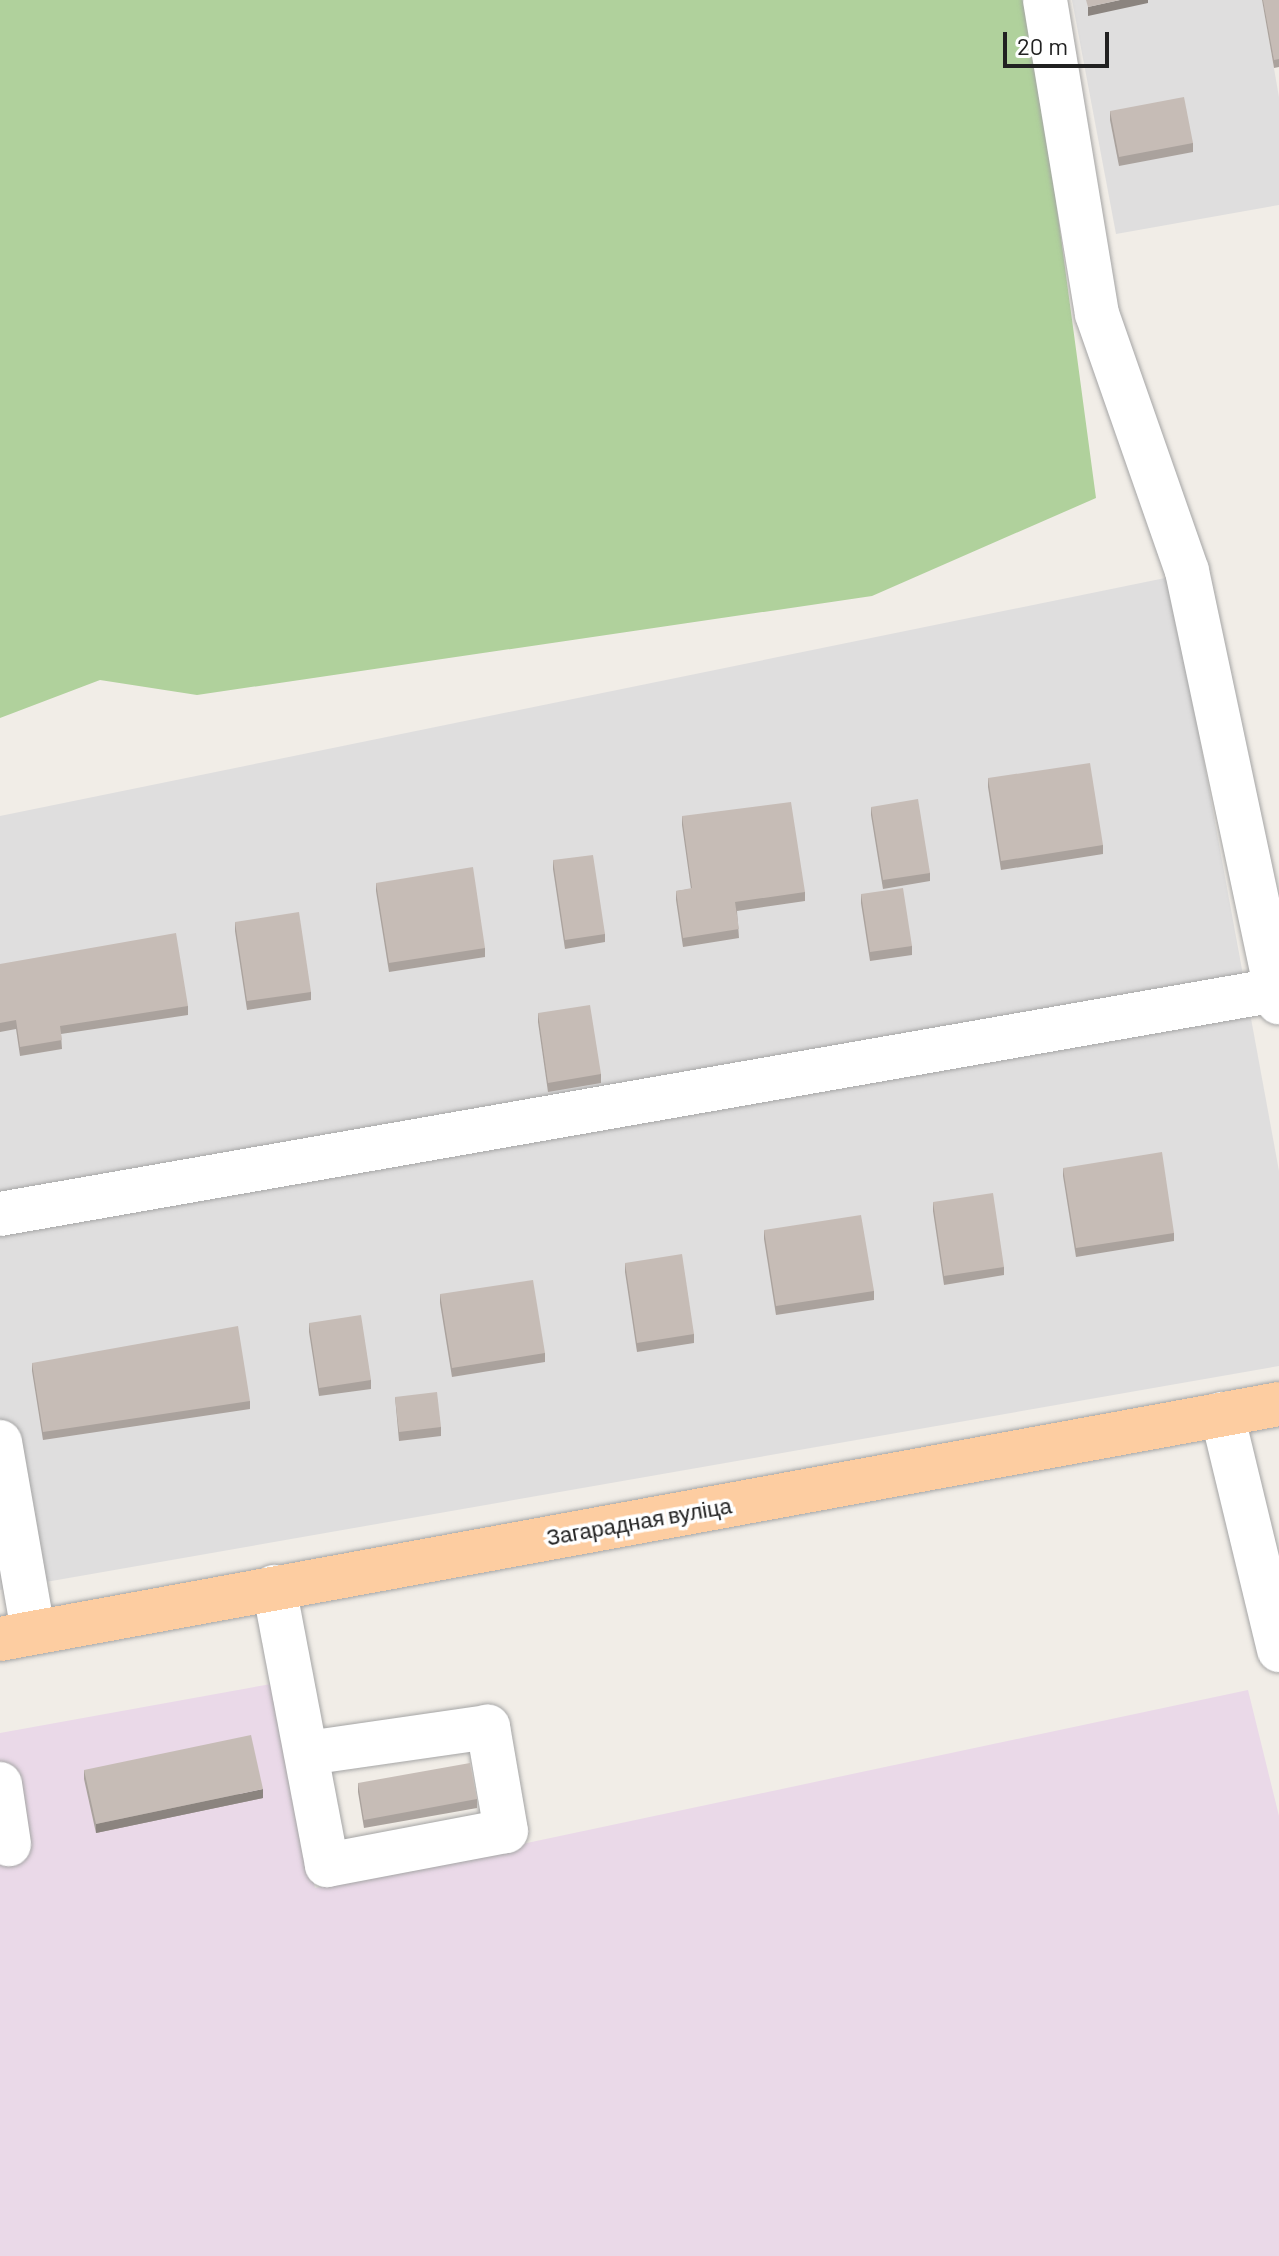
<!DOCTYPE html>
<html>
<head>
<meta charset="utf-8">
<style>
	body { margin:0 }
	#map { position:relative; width:1279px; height:2256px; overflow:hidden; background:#f1ede7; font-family:Barlow,sans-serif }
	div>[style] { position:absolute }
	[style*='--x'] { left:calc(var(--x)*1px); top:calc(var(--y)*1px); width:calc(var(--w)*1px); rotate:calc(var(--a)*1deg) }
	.residential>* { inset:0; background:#dfdede }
	.industrial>* { inset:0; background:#ead9e8 }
	.forest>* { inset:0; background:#b0d19c }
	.roads { filter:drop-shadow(0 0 2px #a5a5a5) drop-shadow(0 0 2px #a5a5a5) }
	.minor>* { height:44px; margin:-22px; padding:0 22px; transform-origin:22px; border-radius:22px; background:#fff }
	.major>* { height:44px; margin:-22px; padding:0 22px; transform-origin:22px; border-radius:22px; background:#fdcda1 }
	.wall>* { inset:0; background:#aaa29d }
	.shaded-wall>* { inset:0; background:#8b847f }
	.building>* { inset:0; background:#c6bcb6 }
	span { translate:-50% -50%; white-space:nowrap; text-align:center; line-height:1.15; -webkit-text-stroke:7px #fff; paint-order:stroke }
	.street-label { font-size:22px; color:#212121 }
	.scale { position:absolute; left:1003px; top:32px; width:106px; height:36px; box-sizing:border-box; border:4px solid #212121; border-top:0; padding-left:10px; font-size:24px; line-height:28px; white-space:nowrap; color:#212121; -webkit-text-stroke:6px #fff; paint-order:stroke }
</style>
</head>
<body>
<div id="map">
	<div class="residential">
		<div style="clip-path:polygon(1072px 0,1262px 0,1279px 97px,1279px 205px,1116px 234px)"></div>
		<div style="clip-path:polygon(1170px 577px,1279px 1171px,1279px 1366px,0 1590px,0 816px)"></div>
	</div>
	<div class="industrial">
		<div style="clip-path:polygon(271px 1684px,315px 1888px,1248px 1690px,1279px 1816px,1279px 2256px,0 2256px,0 1733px)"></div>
	</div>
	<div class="forest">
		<div style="clip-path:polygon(0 0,1029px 0,1096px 498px,872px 596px,197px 695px,100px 680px,0 718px)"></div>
	</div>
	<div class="roads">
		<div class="minor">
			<div style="--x:1045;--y:0;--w:318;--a:80.6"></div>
			<div style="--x:1097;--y:314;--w:272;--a:70.7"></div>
			<div style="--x:1187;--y:571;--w:441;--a:78"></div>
			<div style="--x:0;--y:1214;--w:1296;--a:-9.96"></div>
			<div style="--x:1222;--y:1414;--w:243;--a:76.4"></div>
			<div style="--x:0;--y:1442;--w:193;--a:80.1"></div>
			<div style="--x:274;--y:1587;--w:283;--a:79.2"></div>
			<div style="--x:327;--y:1865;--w:182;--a:-10.8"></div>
			<div style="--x:506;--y:1831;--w:106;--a:-99.8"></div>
			<div style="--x:488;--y:1727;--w:183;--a:171.8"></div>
			<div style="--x:0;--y:1784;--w:61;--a:81.5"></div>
		</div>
		<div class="major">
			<div style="--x:0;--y:1639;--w:1300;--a:-10.41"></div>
		</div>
	</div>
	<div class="wall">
		<div style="clip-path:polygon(1262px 0,1279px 0,1279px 67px,1274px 68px)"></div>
		<div style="clip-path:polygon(1110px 111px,1193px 143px,1193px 152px,1119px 166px,1110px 120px)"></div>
		<div style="clip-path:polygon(988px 778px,1103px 845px,1103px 854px,1001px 870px,988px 787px)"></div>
		<div style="clip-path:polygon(871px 807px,930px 873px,930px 881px,883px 889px,871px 815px)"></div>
		<div style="clip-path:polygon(682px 816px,805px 892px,805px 901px,737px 911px,739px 938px,683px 947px,676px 900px,676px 891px,691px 889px,682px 825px)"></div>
		<div style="clip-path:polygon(553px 860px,605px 934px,605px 942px,565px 949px,553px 869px)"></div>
		<div style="clip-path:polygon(376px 883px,485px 948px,485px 957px,389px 972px,376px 891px)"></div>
		<div style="clip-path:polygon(861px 894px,912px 946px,912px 955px,870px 961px,861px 903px)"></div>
		<div style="clip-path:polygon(235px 922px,311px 992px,311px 1000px,247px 1010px,235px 931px)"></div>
		<div style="clip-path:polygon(0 964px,188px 1006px,188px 1015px,61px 1034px,62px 1049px,20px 1056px,16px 1029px,0 1032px)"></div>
		<div style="clip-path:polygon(538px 1013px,601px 1074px,601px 1083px,548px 1092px,538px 1022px)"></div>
		<div style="clip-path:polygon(1063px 1168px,1174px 1233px,1174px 1241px,1076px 1257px,1063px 1176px)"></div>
		<div style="clip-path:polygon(933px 1202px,1004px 1267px,1004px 1275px,944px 1285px,933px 1211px)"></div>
		<div style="clip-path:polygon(764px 1230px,874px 1291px,874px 1300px,776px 1315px,764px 1239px)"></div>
		<div style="clip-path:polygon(625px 1263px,694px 1334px,694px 1343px,637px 1352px,625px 1272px)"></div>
		<div style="clip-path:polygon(440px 1294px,545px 1353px,545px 1362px,452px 1377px,440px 1303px)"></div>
		<div style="clip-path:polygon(309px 1323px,371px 1380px,371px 1389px,319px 1396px,309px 1332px)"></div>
		<div style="clip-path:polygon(32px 1363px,250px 1401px,250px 1409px,43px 1440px,32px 1371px)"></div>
		<div style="clip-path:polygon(395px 1397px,441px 1427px,441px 1436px,399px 1441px)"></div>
		<div style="clip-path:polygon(84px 1770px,263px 1798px,96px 1833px,84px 1779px)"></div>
		<div style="clip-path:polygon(358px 1783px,477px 1799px,477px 1808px,364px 1828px,358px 1792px)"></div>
	</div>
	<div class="shaded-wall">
		<div style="clip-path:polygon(1120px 0,1148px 0,1148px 3px,1088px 16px,1088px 7px)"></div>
		<div style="clip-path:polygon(263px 1789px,263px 1798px,96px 1833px,96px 1824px)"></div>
	</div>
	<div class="building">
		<div style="clip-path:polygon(1086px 0,1120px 0,1088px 7px)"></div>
		<div style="clip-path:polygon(1263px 0,1279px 0,1279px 59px,1274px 60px)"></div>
		<div style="clip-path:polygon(1184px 97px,1193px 143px,1119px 157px,1110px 111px)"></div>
		<div style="clip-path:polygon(1090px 763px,1103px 845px,1001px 861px,988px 778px)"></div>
		<div style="clip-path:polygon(918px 799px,930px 873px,883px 880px,871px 807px)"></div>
		<div style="clip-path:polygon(791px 802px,805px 892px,735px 902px,739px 929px,683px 938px,676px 891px,692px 888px,682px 816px)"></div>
		<div style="clip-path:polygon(593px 855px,605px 934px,565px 940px,553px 860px)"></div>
		<div style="clip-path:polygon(473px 867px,485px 948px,389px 963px,376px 883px)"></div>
		<div style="clip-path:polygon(903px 888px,912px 946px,870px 952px,861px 894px)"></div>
		<div style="clip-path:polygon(299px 912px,311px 992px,247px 1001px,235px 922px)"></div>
		<div style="clip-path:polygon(176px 933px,188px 1006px,60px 1026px,62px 1040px,20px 1047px,16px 1020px,0 1023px,0 964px)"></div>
		<div style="clip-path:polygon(590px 1005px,601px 1074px,548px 1083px,538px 1013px)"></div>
		<div style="clip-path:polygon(1162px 1152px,1174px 1233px,1076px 1248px,1063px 1168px)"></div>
		<div style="clip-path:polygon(993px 1193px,1004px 1267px,944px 1276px,933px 1202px)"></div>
		<div style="clip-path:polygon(861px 1215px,874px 1291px,776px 1306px,764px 1230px)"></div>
		<div style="clip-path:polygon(682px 1254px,694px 1334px,637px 1343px,625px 1263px)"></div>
		<div style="clip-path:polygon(533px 1280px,545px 1353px,452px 1368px,440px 1294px)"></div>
		<div style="clip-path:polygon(361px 1315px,371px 1380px,319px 1388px,309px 1323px)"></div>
		<div style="clip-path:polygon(238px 1326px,250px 1401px,43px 1432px,32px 1363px)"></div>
		<div style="clip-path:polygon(437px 1392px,441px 1427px,399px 1432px,395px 1397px)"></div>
		<div style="clip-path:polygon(251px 1735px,263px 1789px,96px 1824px,84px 1770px)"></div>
		<div style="clip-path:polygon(470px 1763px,477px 1799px,364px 1820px,358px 1783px)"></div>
	</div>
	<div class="street-label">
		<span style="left:639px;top:1521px;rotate:-10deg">Загарадная вуліца</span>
	</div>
	<div class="scale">20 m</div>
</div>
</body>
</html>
